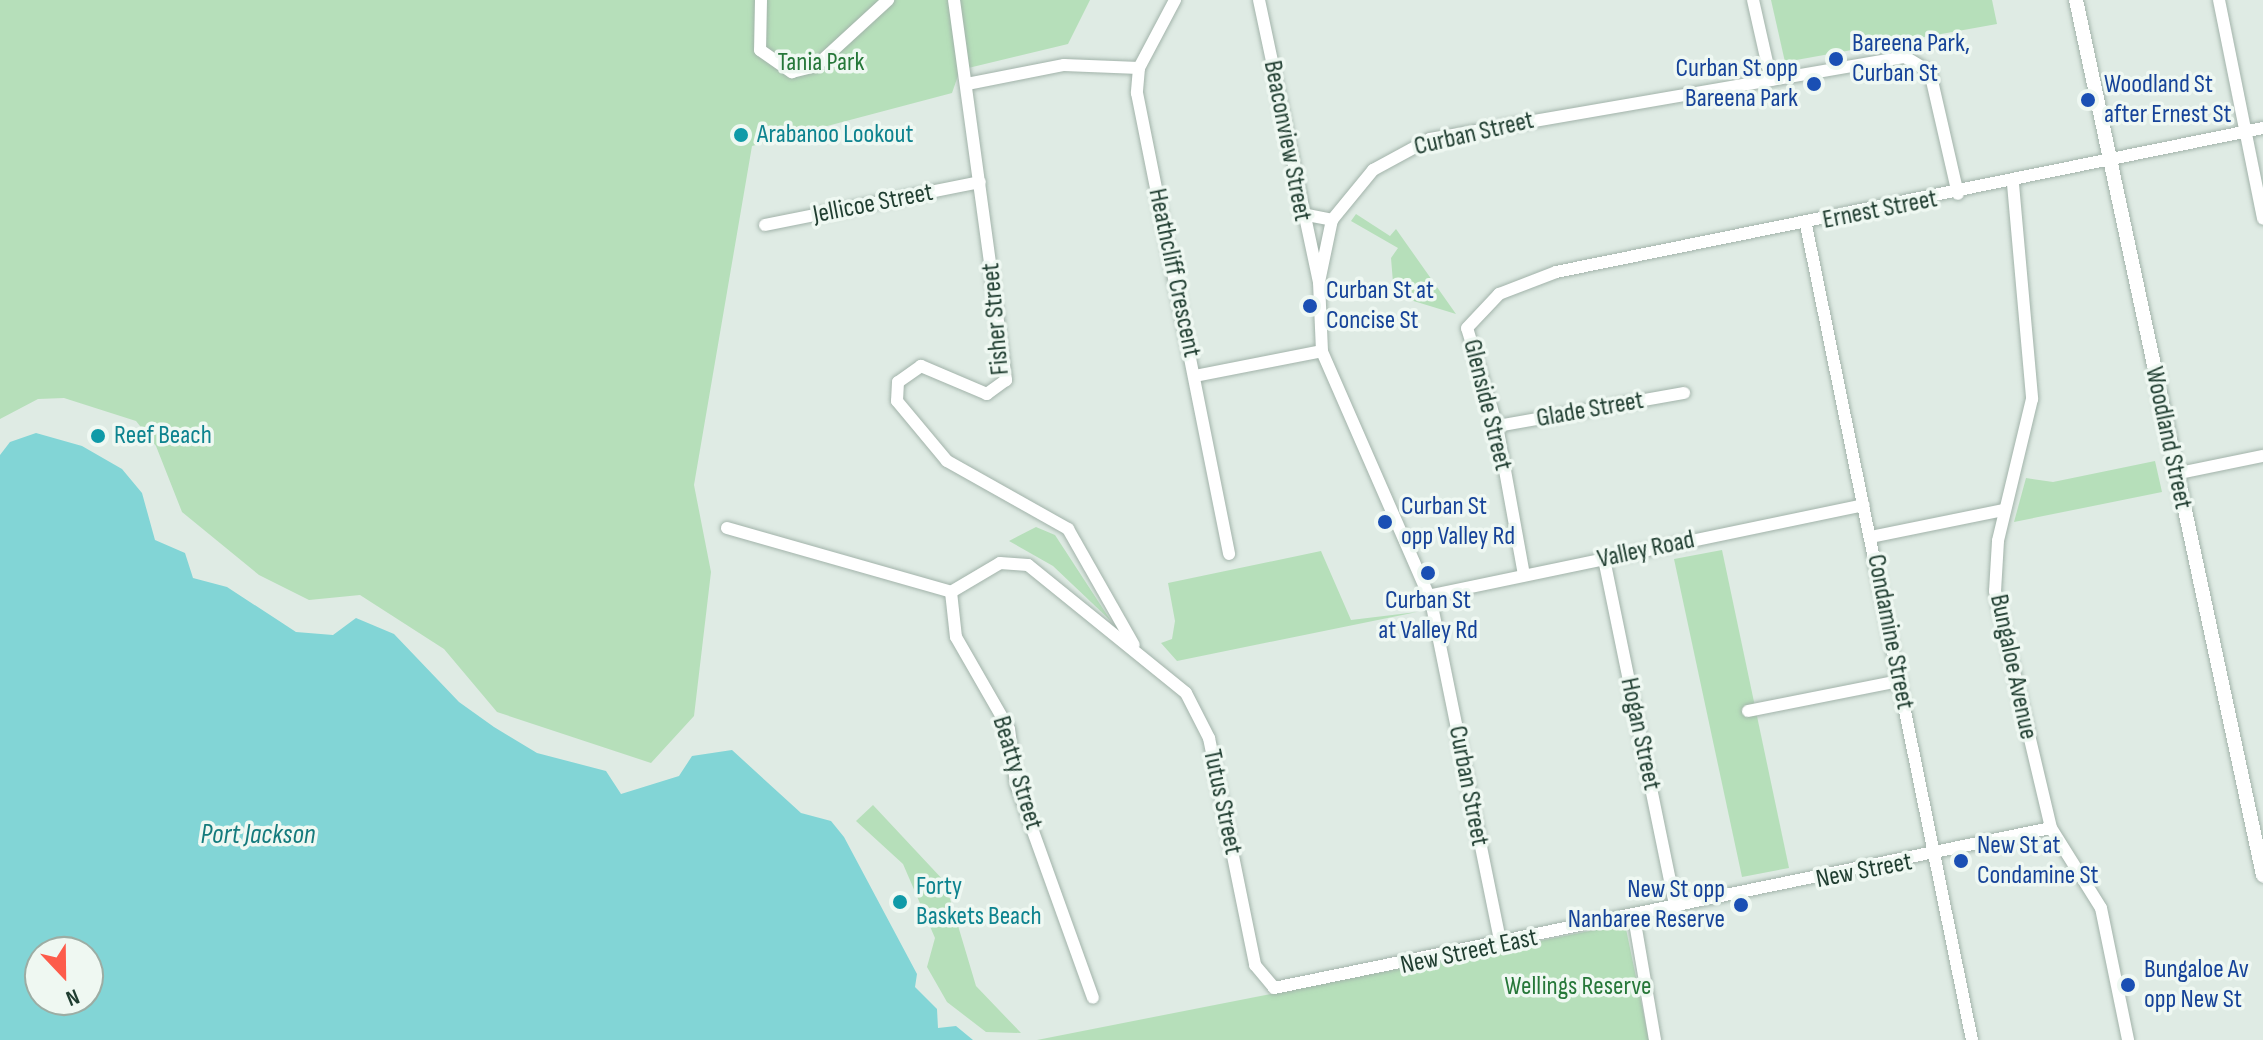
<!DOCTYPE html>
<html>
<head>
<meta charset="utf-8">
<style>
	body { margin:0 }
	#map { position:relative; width:2263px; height:1040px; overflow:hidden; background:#dfebe4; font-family:"Sofia Sans Condensed",sans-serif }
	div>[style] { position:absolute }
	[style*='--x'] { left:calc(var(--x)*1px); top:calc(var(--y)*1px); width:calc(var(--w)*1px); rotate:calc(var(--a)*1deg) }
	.green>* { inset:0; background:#b6dfba }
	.water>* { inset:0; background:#82d5d6 }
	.roads { filter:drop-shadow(0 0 2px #a2b3aa) drop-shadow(0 0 2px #a2b3aa) }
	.minor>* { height:12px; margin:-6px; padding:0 6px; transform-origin:6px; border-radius:6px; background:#fff }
	.tertiary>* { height:14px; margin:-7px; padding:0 7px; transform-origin:7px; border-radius:7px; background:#fff }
	.dots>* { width:22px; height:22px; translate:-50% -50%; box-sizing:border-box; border:4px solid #eff8f2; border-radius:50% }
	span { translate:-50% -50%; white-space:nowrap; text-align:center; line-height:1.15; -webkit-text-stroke:7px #eff8f2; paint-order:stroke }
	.transit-label { font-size:26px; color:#164399 }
	.left { translate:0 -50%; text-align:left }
	.right { translate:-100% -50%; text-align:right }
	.park-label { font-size:26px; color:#267739 }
	.street-label { font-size:26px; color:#1f3d30 }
	.culture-label { font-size:26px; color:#0d838f }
	.water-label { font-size:28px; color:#147b7d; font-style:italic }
	.north { position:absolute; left:24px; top:936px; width:80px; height:80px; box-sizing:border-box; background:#eff8f2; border:2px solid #9cada4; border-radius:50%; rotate:158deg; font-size:22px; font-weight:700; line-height:32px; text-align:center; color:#1f3d30 }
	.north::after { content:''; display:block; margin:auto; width:28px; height:36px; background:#fd5c4b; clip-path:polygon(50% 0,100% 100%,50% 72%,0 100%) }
</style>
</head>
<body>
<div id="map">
	<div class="green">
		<div style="clip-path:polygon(0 0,1090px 0,1068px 44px,960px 70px,952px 93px,752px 146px,694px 485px,711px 572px,694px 716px,651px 763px,497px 712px,444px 649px,360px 595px,309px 600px,259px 575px,182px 512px,156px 446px,136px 421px,64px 398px,38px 399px,0 419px)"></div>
		<div style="clip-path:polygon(1771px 0,1992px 0,1997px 24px,1785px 62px)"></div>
		<div style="clip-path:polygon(1356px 214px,1390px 236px,1396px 229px,1456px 314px,1394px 295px,1391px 258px,1398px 248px,1351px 221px)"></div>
		<div style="clip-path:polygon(2155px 461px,2162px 492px,2014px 522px,2026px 478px,2053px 482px)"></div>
		<div style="clip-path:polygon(1036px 527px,1055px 535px,1111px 621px,1053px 566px,1009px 541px)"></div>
		<div style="clip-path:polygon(1722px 550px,1789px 868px,1742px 877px,1674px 559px)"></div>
		<div style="clip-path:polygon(1321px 551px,1351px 620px,1417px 612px,1177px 661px,1161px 643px,1172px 639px,1175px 621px,1168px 583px)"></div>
		<div style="clip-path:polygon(873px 805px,945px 882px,976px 986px,1021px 1033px,986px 1032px,947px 1002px,927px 967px,935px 938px,903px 864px,856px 821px)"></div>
		<div style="clip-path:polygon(1625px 924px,1649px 1040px,1037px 1040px)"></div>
	</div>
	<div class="water">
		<div style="clip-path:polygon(evenodd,36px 433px,82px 446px,122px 469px,142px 493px,155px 540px,185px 553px,193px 578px,227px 587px,296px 632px,333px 635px,356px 618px,394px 634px,459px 702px,494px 727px,537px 753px,606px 771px,621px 794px,679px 776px,692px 756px,732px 750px,801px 813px,831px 821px,844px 837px,917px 974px,915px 987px,937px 1009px,938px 1028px,956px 1026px,973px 1040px,0 1040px,0 455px,10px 442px,36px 433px,88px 952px,88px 1000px,40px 1000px,40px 952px,88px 952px)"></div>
	</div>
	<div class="roads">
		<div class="minor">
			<div style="--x:761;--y:0;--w:50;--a:91.1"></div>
			<div style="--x:760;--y:50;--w:39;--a:35"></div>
			<div style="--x:792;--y:72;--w:25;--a:-14"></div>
			<div style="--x:816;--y:66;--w:98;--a:-42.5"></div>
			<div style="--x:954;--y:0;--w:384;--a:82.2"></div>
			<div style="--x:1006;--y:380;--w:24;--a:144"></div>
			<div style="--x:987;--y:394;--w:72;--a:-157"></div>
			<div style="--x:921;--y:366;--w:28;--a:145"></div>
			<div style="--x:898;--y:382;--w:19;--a:93"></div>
			<div style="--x:897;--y:401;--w:78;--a:50.2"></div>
			<div style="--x:947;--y:461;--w:139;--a:29.3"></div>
			<div style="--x:1068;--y:529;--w:133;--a:60.4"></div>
			<div style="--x:1175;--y:0;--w:77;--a:117.9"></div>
			<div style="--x:1139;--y:68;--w:25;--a:95"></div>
			<div style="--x:1137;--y:93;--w:470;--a:78.7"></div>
			<div style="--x:1259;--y:0;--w:288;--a:78"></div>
			<div style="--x:1753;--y:0;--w:82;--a:77.3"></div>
			<div style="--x:2219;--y:0;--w:223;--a:78.6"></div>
			<div style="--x:967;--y:84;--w:99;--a:-11.1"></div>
			<div style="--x:1064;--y:65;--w:75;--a:2.3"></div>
			<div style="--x:2013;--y:184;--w:216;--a:84.9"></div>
			<div style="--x:2032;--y:399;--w:146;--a:103.5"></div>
			<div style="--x:1998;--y:541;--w:50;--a:93.4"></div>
			<div style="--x:1995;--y:591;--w:244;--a:76.7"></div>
			<div style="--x:2051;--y:828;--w:94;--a:58"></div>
			<div style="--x:2101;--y:908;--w:135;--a:78.4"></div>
			<div style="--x:1302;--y:214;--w:31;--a:11"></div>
			<div style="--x:765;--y:225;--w:219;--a:-11.3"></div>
			<div style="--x:1806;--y:225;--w:832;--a:78.49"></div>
			<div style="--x:1195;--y:376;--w:129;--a:-11.1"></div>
			<div style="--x:1497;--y:426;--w:190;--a:-10"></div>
			<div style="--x:2175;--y:474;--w:90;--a:-11.6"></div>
			<div style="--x:727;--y:528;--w:233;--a:15.9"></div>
			<div style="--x:951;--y:592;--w:45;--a:83.7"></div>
			<div style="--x:956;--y:637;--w:106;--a:60.1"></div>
			<div style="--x:1009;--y:729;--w:55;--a:82.7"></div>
			<div style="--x:1016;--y:784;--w:227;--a:70.2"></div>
			<div style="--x:1871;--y:537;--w:136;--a:-11.5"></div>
			<div style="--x:1604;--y:559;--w:357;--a:78.4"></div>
			<div style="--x:1524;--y:575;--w:151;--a:-100.3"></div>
			<div style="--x:1497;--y:426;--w:102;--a:-107"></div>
			<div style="--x:1467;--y:328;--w:47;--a:-46.7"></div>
			<div style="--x:1499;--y:294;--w:61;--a:-21.1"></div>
			<div style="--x:1556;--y:272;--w:722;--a:-11.51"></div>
			<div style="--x:951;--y:592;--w:57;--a:-30.6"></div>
			<div style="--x:1000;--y:563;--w:28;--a:4"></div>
			<div style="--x:1028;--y:565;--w:203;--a:39"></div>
			<div style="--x:1186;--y:693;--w:51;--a:62.9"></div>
			<div style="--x:1209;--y:738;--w:232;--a:78.5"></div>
			<div style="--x:1255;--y:965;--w:30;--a:50"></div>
			<div style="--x:1274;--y:988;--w:793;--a:-11.64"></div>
			<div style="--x:1428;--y:596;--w:445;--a:-11.8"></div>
			<div style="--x:1748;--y:711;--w:155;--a:-11.2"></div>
			<div style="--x:1634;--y:917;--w:125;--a:80.3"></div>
			<div style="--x:1501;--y:945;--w:351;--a:-101.5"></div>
			<div style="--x:1431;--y:601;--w:273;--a:-113.6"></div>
			<div style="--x:1322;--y:351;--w:69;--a:-92.5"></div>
			<div style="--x:1319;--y:282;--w:63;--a:-78.2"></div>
			<div style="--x:1332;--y:220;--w:65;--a:-50.6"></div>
			<div style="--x:1373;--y:170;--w:65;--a:-28.5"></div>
			<div style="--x:1430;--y:139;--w:482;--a:-9.8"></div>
			<div style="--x:1905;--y:57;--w:29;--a:31"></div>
			<div style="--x:1930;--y:72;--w:125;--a:77.1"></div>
		</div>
		<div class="tertiary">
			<div style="--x:2076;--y:0;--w:895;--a:77.94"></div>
		</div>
	</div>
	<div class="dots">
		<div style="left:1836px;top:59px;background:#1a4fb4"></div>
		<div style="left:1814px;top:84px;background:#1a4fb4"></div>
		<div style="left:2088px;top:100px;background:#1a4fb4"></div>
		<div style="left:741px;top:135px;background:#0f9aa8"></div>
		<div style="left:1310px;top:306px;background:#1a4fb4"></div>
		<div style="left:98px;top:436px;background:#0f9aa8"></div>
		<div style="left:1385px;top:522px;background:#1a4fb4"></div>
		<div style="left:1428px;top:573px;background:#1a4fb4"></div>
		<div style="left:1961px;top:861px;background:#1a4fb4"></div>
		<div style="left:900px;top:902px;background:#0f9aa8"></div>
		<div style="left:1741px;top:905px;background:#1a4fb4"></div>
		<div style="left:2128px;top:985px;background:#1a4fb4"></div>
	</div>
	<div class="transit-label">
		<span class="left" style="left:1852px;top:59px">Bareena Park,<br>Curban St</span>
		<span class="right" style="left:1798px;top:84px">Curban St opp<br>Bareena Park</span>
		<span class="left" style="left:2104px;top:100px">Woodland St<br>after Ernest St</span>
		<span class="left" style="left:1326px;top:306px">Curban St at<br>Concise St</span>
		<span class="left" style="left:1401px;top:522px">Curban St<br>opp Valley Rd</span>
		<span style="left:1428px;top:616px">Curban St<br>at Valley Rd</span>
		<span class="left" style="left:1977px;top:861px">New St at<br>Condamine St</span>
		<span class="right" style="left:1725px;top:905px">New St opp<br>Nanbaree Reserve</span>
		<span class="left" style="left:2144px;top:985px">Bungaloe Av<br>opp New St</span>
	</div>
	<div class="park-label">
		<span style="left:821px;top:63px">Tania Park</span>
		<span style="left:1578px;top:987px">Wellings Reserve</span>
	</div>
	<div class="street-label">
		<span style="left:1474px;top:134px;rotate:-13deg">Curban Street</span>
		<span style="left:1287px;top:141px;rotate:79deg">Beaconview Street</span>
		<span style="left:873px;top:204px;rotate:-11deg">Jellicoe Street</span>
		<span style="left:1880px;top:210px;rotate:-11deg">Ernest Street</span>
		<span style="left:1174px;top:273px;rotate:78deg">Heathcliff Crescent</span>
		<span style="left:996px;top:319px;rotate:-95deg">Fisher Street</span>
		<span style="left:1487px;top:405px;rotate:76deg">Glenside Street</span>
		<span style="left:1590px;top:410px;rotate:-10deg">Glade Street</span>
		<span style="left:2168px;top:438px;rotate:78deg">Woodland Street</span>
		<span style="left:1646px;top:550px;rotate:-12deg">Valley Road</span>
		<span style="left:1890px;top:632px;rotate:79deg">Condamine Street</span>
		<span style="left:2013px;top:667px;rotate:78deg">Bungaloe Avenue</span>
		<span style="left:1640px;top:734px;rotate:78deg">Hogan Street</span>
		<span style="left:1017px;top:773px;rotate:73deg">Beatty Street</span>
		<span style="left:1468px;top:786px;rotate:79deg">Curban Street</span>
		<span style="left:1222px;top:802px;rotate:78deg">Tutus Street</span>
		<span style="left:1864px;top:871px;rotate:-11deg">New Street</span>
		<span style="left:1469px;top:952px;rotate:-12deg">New Street East</span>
	</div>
	<div class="culture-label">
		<span class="left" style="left:757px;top:135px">Arabanoo Lookout</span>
		<span class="left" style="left:114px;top:436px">Reef Beach</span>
		<span class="left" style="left:916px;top:902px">Forty<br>Baskets Beach</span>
	</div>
	<div class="water-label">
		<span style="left:258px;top:835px">Port Jackson</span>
	</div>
	<div class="north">N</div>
</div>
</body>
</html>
